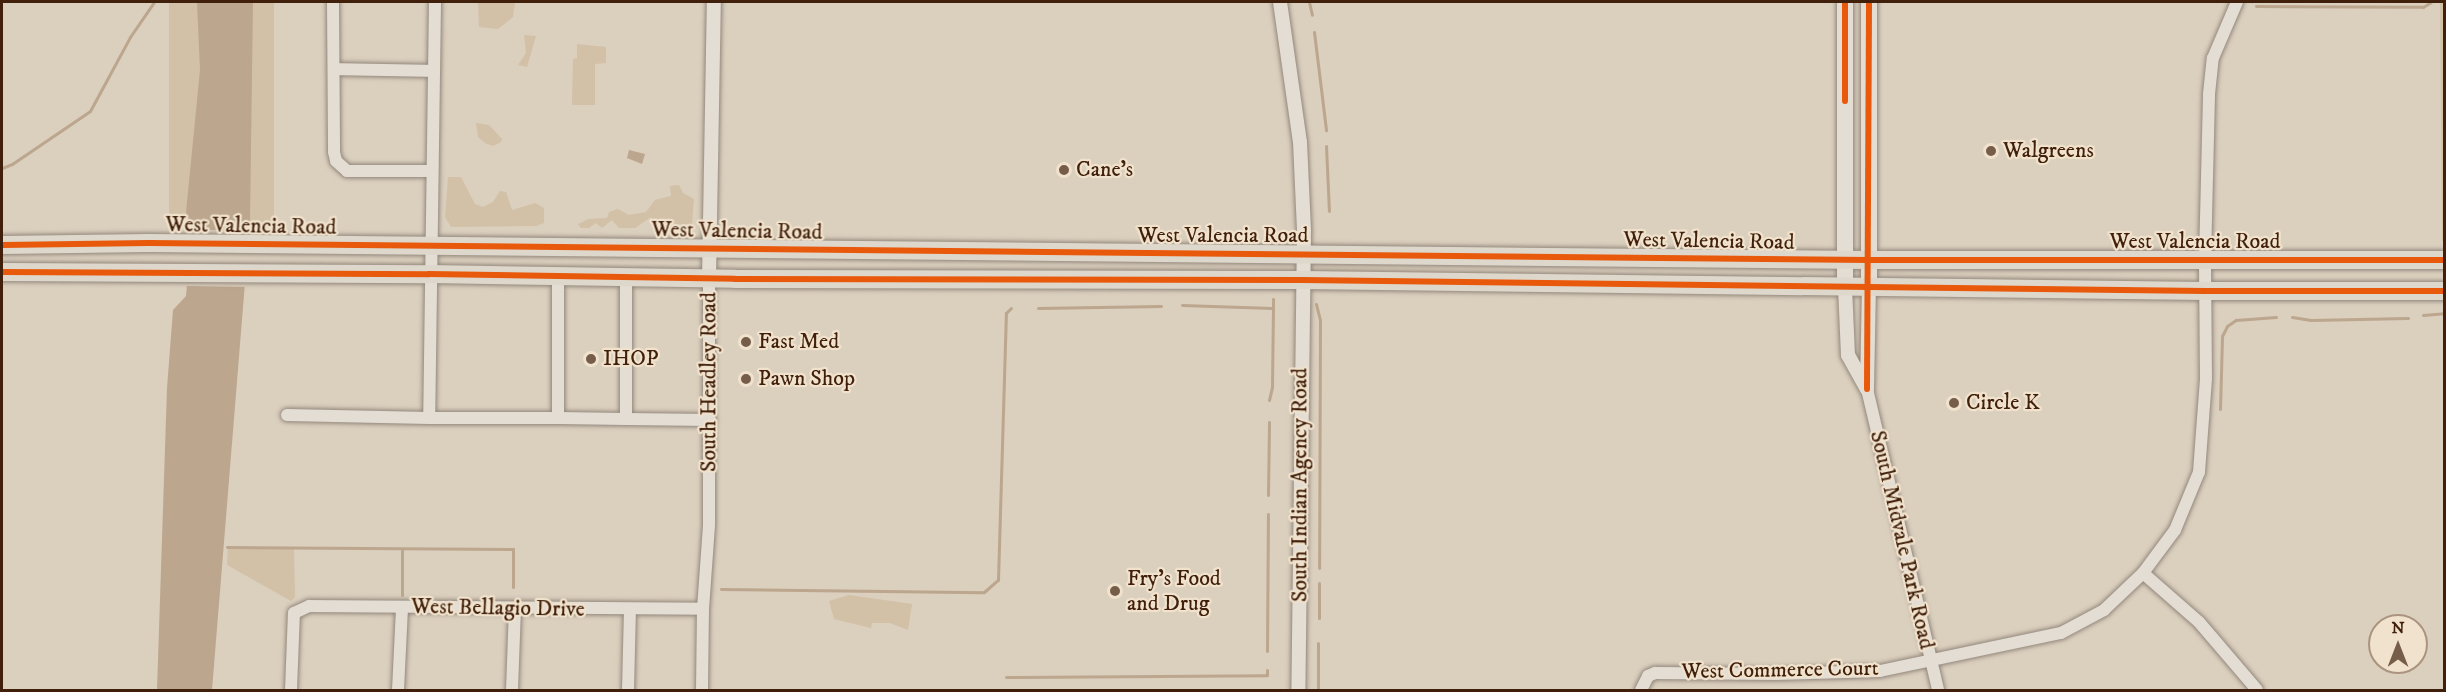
<!DOCTYPE html>
<html>
<head>
<meta charset="utf-8">
<style>
	body { margin:0 }
	#map { position:relative; width:2446px; height:692px; overflow:hidden; background:#dbcfbe; font-family:"IM FELL DW Pica",serif }
	div>[style] { position:absolute }
	[style*='--x'] { left:calc(var(--x)*1px); top:calc(var(--y)*1px); width:calc(var(--w)*1px); rotate:calc(var(--a)*1deg) }
	.green>* { inset:0; background:#d2c0a7 }
	.water>* { inset:0; background:#bca68e }
	.pier>* { inset:0; background:#dbcfbe }
	.stream>* { height:3px; margin:-1.5px; padding:0 1.5px; transform-origin:1.5px; border-radius:1.5px; background:#bca68e }
	.roads { filter:drop-shadow(0 0 2px #93887c) drop-shadow(0 0 2px #93887c) }
	.minor>* { height:12px; margin:-6px; padding:0 6px; transform-origin:6px; border-radius:6px; background:#e3ddd4 }
	.tertiary>* { height:14px; margin:-7px; padding:0 7px; transform-origin:7px; border-radius:7px; background:#e3ddd4 }
	.secondary>* { height:16px; margin:-8px; padding:0 8px; transform-origin:8px; border-radius:8px; background:#e3ddd4 }
	.primary>* { height:18px; margin:-9px; padding:0 9px; transform-origin:9px; border-radius:9px; background:#ded8cc }
	.cycleway>* { height:6px; margin:-3px; padding:0 3px; transform-origin:3px; border-radius:3px; background:#e8590c }
	.dots>* { width:16px; height:16px; translate:-50% -50%; box-sizing:border-box; border:3px solid #f0e2cc; border-radius:50% }
	span { translate:-50% -50%; white-space:nowrap; text-align:center; line-height:1.15; -webkit-text-stroke:4.5px #f0e2cc; paint-order:stroke }
	.poi-label { font-size:22px; color:#401f0b }
	.left { translate:0 -50%; text-align:left }
	.street-label { font-size:22px; color:#401f0b }
	.frame { position:absolute; inset:0; border:3px solid #401f0b; pointer-events:none }
	.north { position:absolute; left:2368px; top:614px; width:60px; height:60px; box-sizing:border-box; background:#f0e2cc; border:2px solid #aa947f; border-radius:50%; rotate:0deg; font-size:16px; font-weight:700; line-height:24px; text-align:center; color:#401f0b }
	.north::after { content:''; display:block; margin:auto; width:21px; height:27px; background:#765d4a; clip-path:polygon(50% 0,100% 100%,50% 72%,0 100%) }
</style>
</head>
<body>
<div id="map">
	<div class="green">
		<div style="clip-path:polygon(169px 2px,274px 2px,274px 223px,169px 224px)"></div>
		<div style="clip-path:polygon(478px 2px,515px 2px,513px 17px,498px 29px,479px 27px)"></div>
		<div style="clip-path:polygon(2440px 2px,2444px 2px,2444px 241px,2442px 241px)"></div>
		<div style="clip-path:polygon(524px 35px,536px 36px,527px 67px,518px 65px,526px 53px)"></div>
		<div style="clip-path:polygon(577px 44px,606px 47px,606px 63px,595px 64px,595px 105px,572px 105px,573px 59px,577px 58px)"></div>
		<div style="clip-path:polygon(476px 123px,489px 125px,502px 139px,501px 142px,493px 146px,485px 143px,478px 137px)"></div>
		<div style="clip-path:polygon(448px 177px,461px 177px,475px 204px,483px 207px,493px 202px,500px 191px,506px 192px,512px 210px,535px 203px,544px 208px,544px 223px,536px 226px,451px 227px,445px 217px)"></div>
		<div style="clip-path:polygon(679px 185px,683px 193px,694px 199px,692px 224px,657px 225px,651px 217px,635px 228px,619px 228px,612px 220px,602px 228px,596px 223px,589px 228px,581px 228px,578px 224px,589px 219px,607px 218px,609px 212px,618px 209px,629px 215px,646px 212px,655px 200px,671px 196px,670px 186px)"></div>
		<div style="clip-path:polygon(228px 548px,294px 549px,295px 597px,291px 601px,227px 565px)"></div>
		<div style="clip-path:polygon(849px 595px,912px 604px,908px 630px,890px 623px,872px 623px,871px 628px,834px 619px,829px 601px)"></div>
	</div>
	<div class="water">
		<div style="clip-path:polygon(197px 2px,253px 2px,250px 221px,212px 690px,157px 690px,167px 388px,173px 310px,186px 296px,192px 230px,186px 212px,200px 70px)"></div>
		<div style="clip-path:polygon(629px 150px,645px 154px,642px 164px,627px 158px)"></div>
	</div>
	<div class="pier">
		<div style="clip-path:polygon(190px 230px,252px 230px,248px 287px,187px 286px)"></div>
	</div>
	<div class="stream">
		<div style="--x:1309;--y:2;--w:13;--a:77"></div>
		<div style="--x:2256;--y:6;--w:167;--a:0.3"></div>
		<div style="--x:2423;--y:7;--w:9;--a:-32"></div>
		<div style="--x:1314;--y:32;--w:99;--a:83"></div>
		<div style="--x:1326;--y:146;--w:65;--a:87.4"></div>
		<div style="--x:2;--y:168;--w:11;--a:-22"></div>
		<div style="--x:12;--y:164;--w:94;--a:-34.2"></div>
		<div style="--x:90;--y:111;--w:84;--a:-61.6"></div>
		<div style="--x:130;--y:37;--w:42;--a:-55.6"></div>
		<div style="--x:1316;--y:304;--w:16;--a:76"></div>
		<div style="--x:1320;--y:320;--w:248;--a:90.2"></div>
		<div style="--x:1182;--y:305;--w:90;--a:1.9"></div>
		<div style="--x:1038;--y:308;--w:123;--a:-0.9"></div>
		<div style="--x:2423;--y:315;--w:21;--a:-5"></div>
		<div style="--x:2292;--y:317;--w:19;--a:9"></div>
		<div style="--x:2311;--y:320;--w:97;--a:-1.2"></div>
		<div style="--x:1269;--y:400;--w:13;--a:-77"></div>
		<div style="--x:1272;--y:387;--w:88;--a:-89.3"></div>
		<div style="--x:2220;--y:409;--w:73;--a:-88.4"></div>
		<div style="--x:2222;--y:336;--w:11;--a:-63"></div>
		<div style="--x:2227;--y:326;--w:11;--a:-34"></div>
		<div style="--x:2236;--y:320;--w:40;--a:-4.3"></div>
		<div style="--x:1268;--y:495;--w:73;--a:-89.2"></div>
		<div style="--x:227;--y:547;--w:286;--a:0.4"></div>
		<div style="--x:513;--y:549;--w:38;--a:90"></div>
		<div style="--x:402;--y:549;--w:46;--a:90"></div>
		<div style="--x:1319;--y:583;--w:35;--a:90"></div>
		<div style="--x:721;--y:589;--w:263;--a:0.7"></div>
		<div style="--x:984;--y:592;--w:18;--a:-41"></div>
		<div style="--x:998;--y:580;--w:267;--a:-88.3"></div>
		<div style="--x:1006;--y:313;--w:7;--a:-45"></div>
		<div style="--x:1267;--y:651;--w:137;--a:-89.6"></div>
		<div style="--x:1006;--y:677;--w:261;--a:-0.4"></div>
		<div style="--x:1267;--y:675;--w:5;--a:-90"></div>
		<div style="--x:1318;--y:690;--w:47;--a:-90"></div>
	</div>
	<div class="roads">
		<div class="minor">
			<div style="--x:333;--y:2;--w:150;--a:89.6"></div>
			<div style="--x:334;--y:152;--w:9;--a:77"></div>
			<div style="--x:336;--y:161;--w:15;--a:42"></div>
			<div style="--x:347;--y:171;--w:84;--a:0"></div>
			<div style="--x:435;--y:2;--w:416;--a:90.8"></div>
			<div style="--x:429;--y:418;--w:129;--a:0"></div>
			<div style="--x:334;--y:69;--w:100;--a:1.1"></div>
			<div style="--x:558;--y:276;--w:142;--a:90"></div>
			<div style="--x:558;--y:418;--w:68;--a:0.8"></div>
			<div style="--x:626;--y:278;--w:141;--a:90"></div>
			<div style="--x:626;--y:419;--w:84;--a:0.7"></div>
			<div style="--x:1867;--y:389;--w:309;--a:76.7"></div>
			<div style="--x:287;--y:415;--w:142;--a:1.2"></div>
			<div style="--x:2143;--y:573;--w:74;--a:41.2"></div>
			<div style="--x:2199;--y:622;--w:89;--a:49.5"></div>
			<div style="--x:291;--y:690;--w:77;--a:-87.8"></div>
			<div style="--x:294;--y:613;--w:17;--a:-25"></div>
			<div style="--x:309;--y:606;--w:394;--a:0.4"></div>
			<div style="--x:398;--y:690;--w:83;--a:-87.2"></div>
			<div style="--x:512;--y:690;--w:82;--a:-87.9"></div>
			<div style="--x:628;--y:690;--w:81;--a:-88.6"></div>
			<div style="--x:702;--y:690;--w:81;--a:-89.3"></div>
			<div style="--x:703;--y:609;--w:84;--a:-85.9"></div>
			<div style="--x:709;--y:525;--w:246;--a:-90"></div>
			<div style="--x:1641;--y:690;--w:16;--a:-63"></div>
			<div style="--x:1648;--y:676;--w:8;--a:-23"></div>
			<div style="--x:1655;--y:673;--w:121;--a:0.5"></div>
			<div style="--x:1776;--y:674;--w:104;--a:-1.7"></div>
			<div style="--x:1880;--y:671;--w:185;--a:-11.9"></div>
			<div style="--x:2061;--y:633;--w:49;--a:-28.1"></div>
			<div style="--x:2104;--y:610;--w:54;--a:-43.5"></div>
			<div style="--x:2143;--y:573;--w:54;--a:-53.3"></div>
			<div style="--x:2175;--y:530;--w:63;--a:-67.5"></div>
			<div style="--x:2199;--y:472;--w:93;--a:-85.7"></div>
			<div style="--x:2206;--y:379;--w:120;--a:-90.5"></div>
			<div style="--x:2205;--y:259;--w:165;--a:-88.6"></div>
			<div style="--x:2209;--y:94;--w:36;--a:-84"></div>
			<div style="--x:2213;--y:58;--w:61;--a:-66.8"></div>
		</div>
		<div class="tertiary">
			<div style="--x:1280;--y:2;--w:141;--a:81.9"></div>
			<div style="--x:1300;--y:142;--w:89;--a:87.4"></div>
			<div style="--x:1304;--y:231;--w:459;--a:90.7"></div>
			<div style="--x:709;--y:279;--w:277;--a:-89"></div>
			<div style="--x:1845;--y:287;--w:68;--a:87.5"></div>
			<div style="--x:1848;--y:355;--w:39;--a:61"></div>
			<div style="--x:1867;--y:389;--w:102;--a:-88.9"></div>
		</div>
		<div class="secondary">
			<div style="--x:1845;--y:2;--w:285;--a:90"></div>
			<div style="--x:1869;--y:287;--w:285;--a:-90"></div>
		</div>
		<div class="primary">
			<div style="--x:2;--y:245;--w:147;--a:-0.8"></div>
			<div style="--x:149;--y:243;--w:1720;--a:0.57"></div>
			<div style="--x:1869;--y:260;--w:575;--a:0"></div>
			<div style="--x:2;--y:272;--w:427;--a:0.3"></div>
			<div style="--x:429;--y:274;--w:306;--a:0.9"></div>
			<div style="--x:735;--y:279;--w:567;--a:0.1"></div>
			<div style="--x:1302;--y:280;--w:903;--a:0.7"></div>
			<div style="--x:2205;--y:291;--w:239;--a:0"></div>
		</div>
	</div>
	<div class="cycleway">
		<div style="--x:1845;--y:2;--w:99;--a:90"></div>
		<div style="--x:2;--y:245;--w:147;--a:-0.8"></div>
		<div style="--x:149;--y:243;--w:1720;--a:0.57"></div>
		<div style="--x:1869;--y:260;--w:575;--a:0"></div>
		<div style="--x:2;--y:272;--w:427;--a:0.3"></div>
		<div style="--x:429;--y:274;--w:306;--a:0.9"></div>
		<div style="--x:735;--y:279;--w:567;--a:0.1"></div>
		<div style="--x:1302;--y:280;--w:903;--a:0.7"></div>
		<div style="--x:2205;--y:291;--w:239;--a:0"></div>
		<div style="--x:1867;--y:389;--w:387;--a:-89.7"></div>
	</div>
	<div class="dots">
		<div style="left:1991px;top:151px;background:#765d4a"></div>
		<div style="left:1064px;top:170px;background:#765d4a"></div>
		<div style="left:746px;top:342px;background:#765d4a"></div>
		<div style="left:591px;top:359px;background:#765d4a"></div>
		<div style="left:746px;top:379px;background:#765d4a"></div>
		<div style="left:1954px;top:403px;background:#765d4a"></div>
		<div style="left:1115px;top:591px;background:#765d4a"></div>
	</div>
	<div class="poi-label">
		<span class="left" style="left:2003px;top:151px">Walgreens</span>
		<span class="left" style="left:1076px;top:170px">Cane's</span>
		<span class="left" style="left:758px;top:342px">Fast Med</span>
		<span class="left" style="left:603px;top:359px">IHOP</span>
		<span class="left" style="left:758px;top:379px">Pawn Shop</span>
		<span class="left" style="left:1966px;top:403px">Circle K</span>
		<span class="left" style="left:1127px;top:591px">Fry's Food<br>and Drug</span>
	</div>
	<div class="street-label">
		<span style="left:251px;top:226px;rotate:1deg">West Valencia Road</span>
		<span style="left:737px;top:231px;rotate:1deg">West Valencia Road</span>
		<span style="left:1223px;top:236px">West Valencia Road</span>
		<span style="left:1709px;top:241px;rotate:1deg">West Valencia Road</span>
		<span style="left:2195px;top:242px">West Valencia Road</span>
		<span style="left:709px;top:382px;rotate:-90deg">South Headley Road</span>
		<span style="left:1300px;top:485px;rotate:-90deg">South Indian Agency Road</span>
		<span style="left:1902px;top:540px;rotate:77deg">South Midvale Park Road</span>
		<span style="left:498px;top:608px;rotate:1deg">West Bellagio Drive</span>
		<span style="left:1780px;top:670px;rotate:-1deg">West Commerce Court</span>
	</div>
	<div class="frame"></div>
	<div class="north">N</div>
</div>
</body>
</html>
